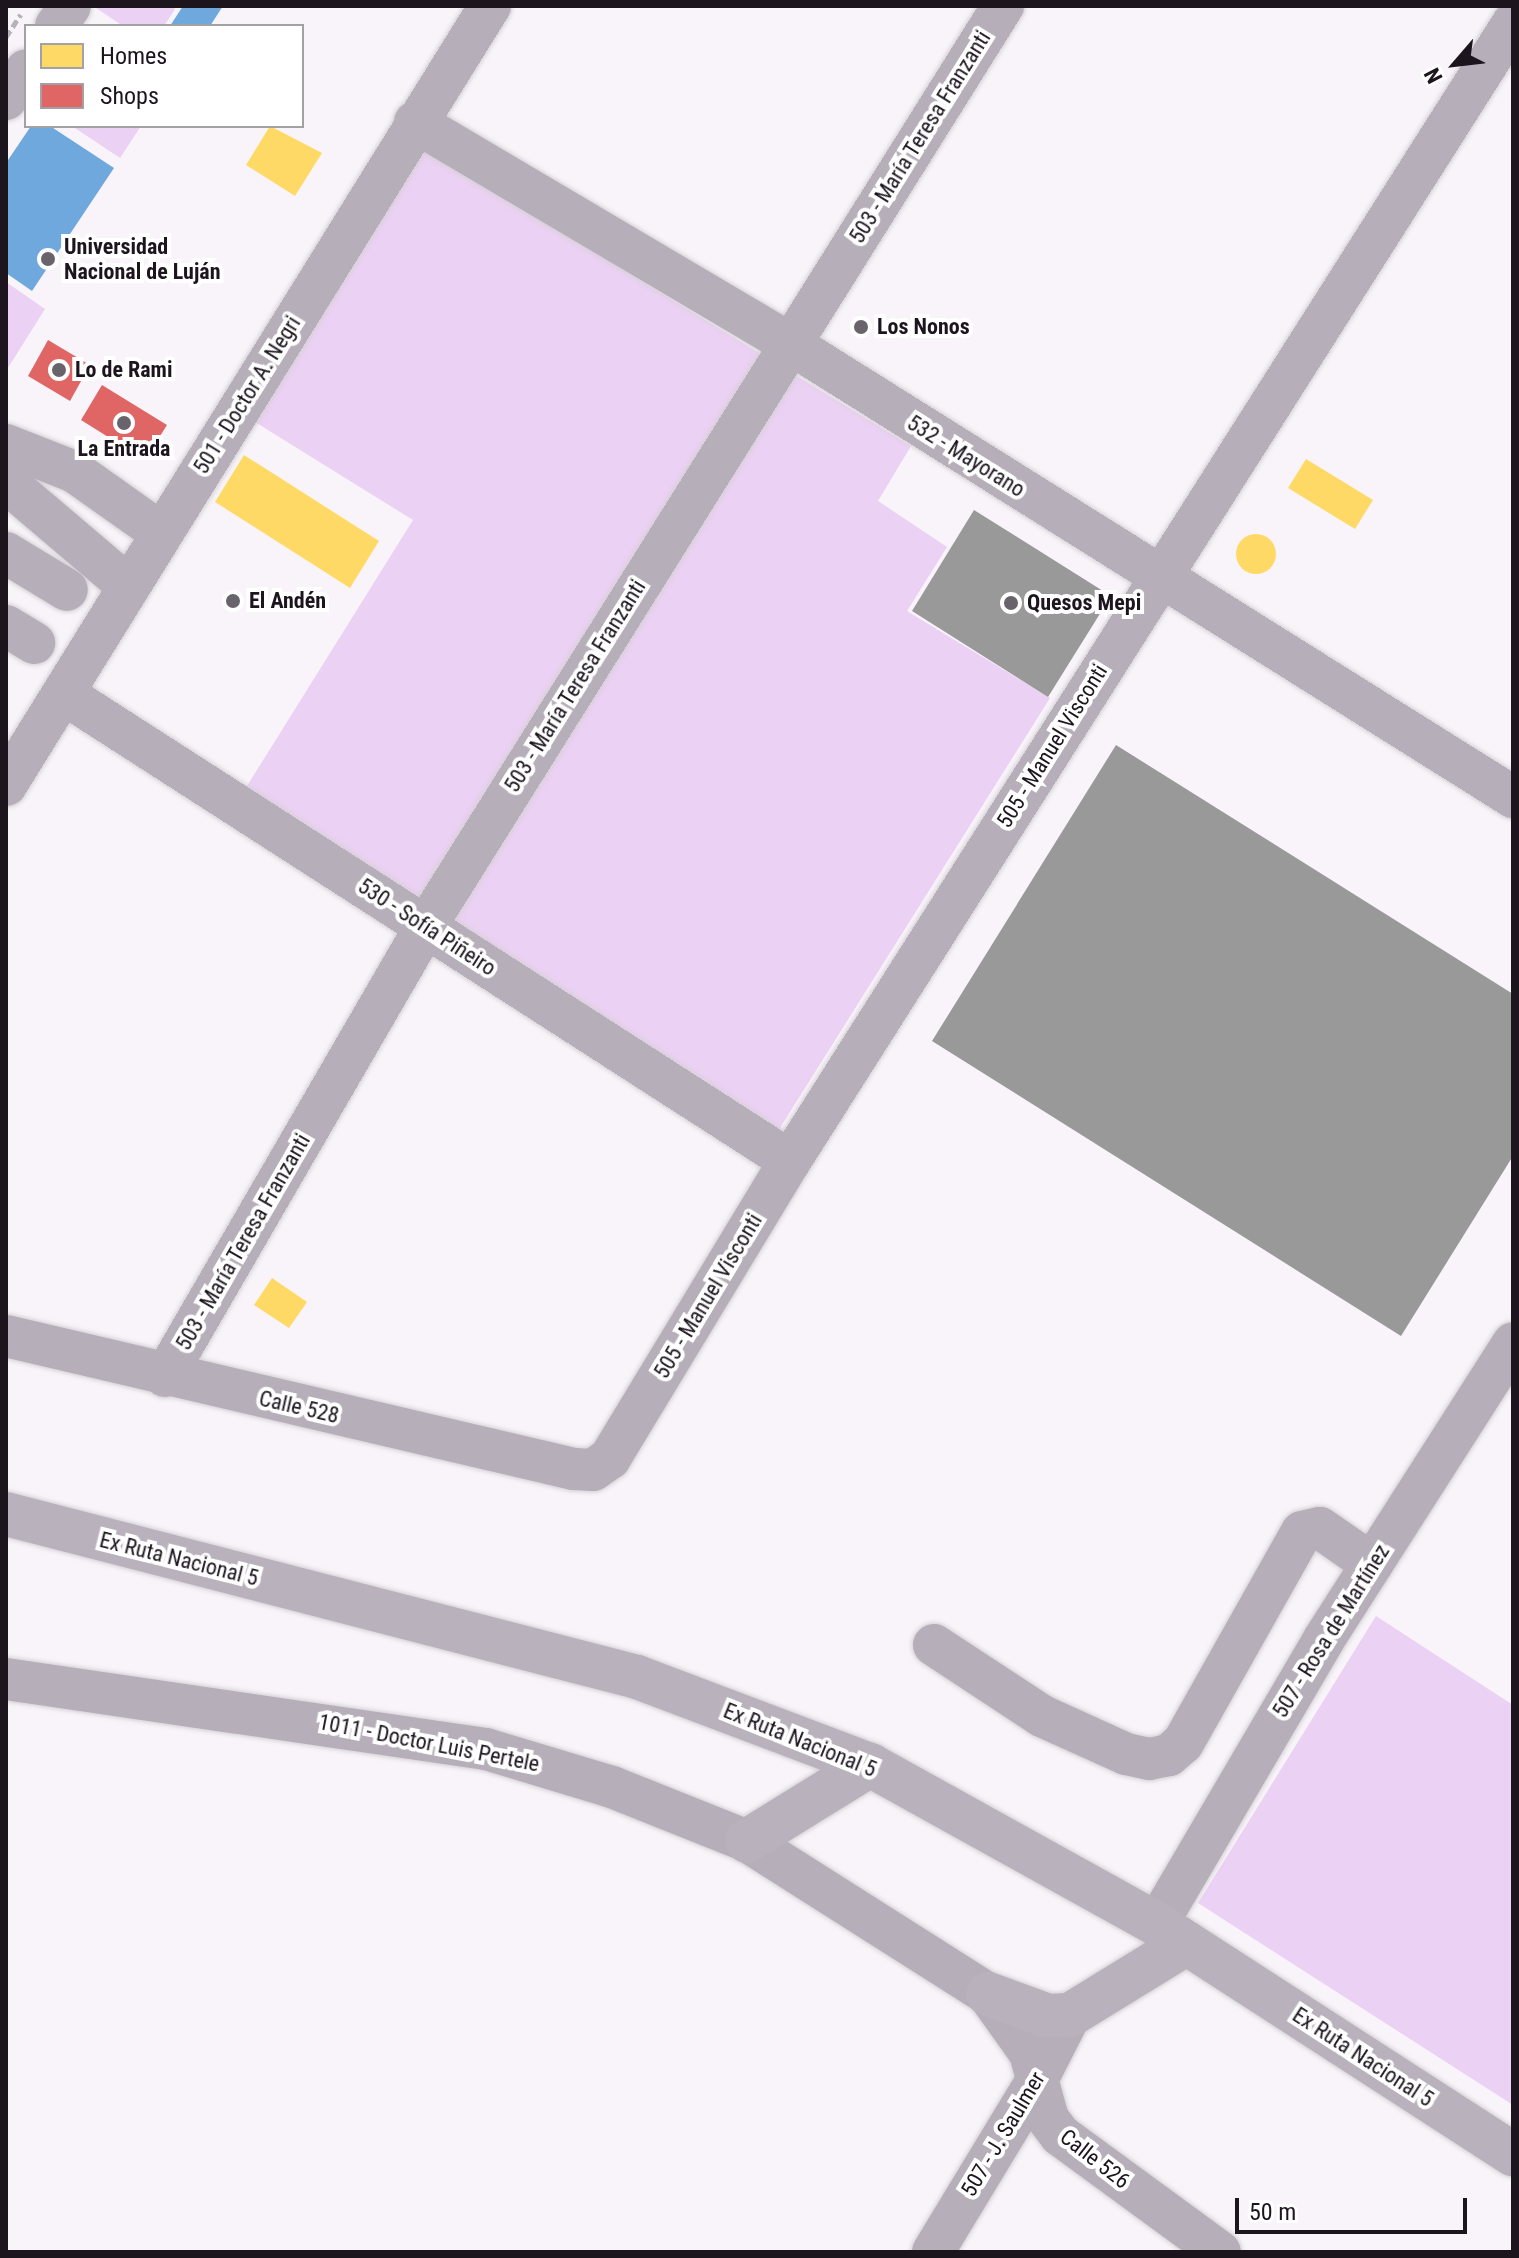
<!DOCTYPE html>
<html>
<head>
<meta charset="utf-8">
<style>
	body { margin:0 }
	#map { position:relative; width:1519px; height:2258px; overflow:hidden; background:#f9f4fa; font-family:"Roboto Condensed",sans-serif }
	div>[style] { position:absolute }
	[style*='--x'] { left:calc(var(--x)*1px); top:calc(var(--y)*1px); width:calc(var(--w)*1px); rotate:calc(var(--a)*1deg) }
	.green>* { inset:0; background:#ebd1f3 }
	.homes>* { inset:0; background:#ffd966 }
	.round { border-radius:50% }
	.shops>* { inset:0; background:#e06666 }
	.schools>* { inset:0; background:#6fa8dc }
	.industry>* { inset:0; background:#999 }
	.path>* { height:5px; margin-top:-2.5px; transform-origin:0; background:repeating-linear-gradient(90deg,#b7b2b9 0 8px,transparent 0 12px) }
	.roads { filter:drop-shadow(0 0 2px #d5d1d6) drop-shadow(0 0 2px #d5d1d6) }
	.minor>* { height:42px; margin:-21px; padding:0 21px; transform-origin:21px; border-radius:21px; background:#b6aeb9 }
	.major>* { height:44px; margin:-22px; padding:0 22px; transform-origin:22px; border-radius:22px; background:#b9b1bc }
	.dots>* { width:22px; height:22px; translate:-50% -50%; box-sizing:border-box; border:4px solid #fff; border-radius:50% }
	span { translate:-50% -50%; white-space:nowrap; text-align:center; line-height:1.15; -webkit-text-stroke:8px #fff; paint-order:stroke }
	.street-label { font-size:22px; color:#1c151e }
	.poi-label { font-size:22px; color:#1c151e; font-weight:700 }
	.left { translate:0 -50%; text-align:left }
	.frame { position:absolute; inset:0; border:8px solid #1c151e; pointer-events:none }
	.legend { position:absolute; left:24px; top:24px; width:280px; height:104px; box-sizing:border-box; background:#fff; border:2px solid #a4a1a5; margin:0; padding:10px 14px; list-style:none; font-size:24px; color:#1c151e }
	.legend li { display:flex; align-items:center; gap:16px; height:40px }
	.legend b { width:40px; border:2px solid #a4a1a5 }
	.north { position:absolute; left:1415px; top:24px; width:80px; height:80px; -webkit-text-stroke:6px #fff; paint-order:stroke; rotate:242deg; font-size:22px; font-weight:700; line-height:32px; text-align:center; color:#1c151e }
	.north::after { content:''; display:block; margin:auto; width:28px; height:36px; background:#1c151e; clip-path:polygon(50% 0,100% 100%,50% 72%,0 100%) }
	.scale { position:absolute; left:1235px; top:2198px; width:232px; height:36px; box-sizing:border-box; border:4px solid #1c151e; border-top:0; padding-left:10px; font-size:24px; line-height:28px; white-space:nowrap; color:#1c151e; -webkit-text-stroke:6px #fff; paint-order:stroke }
</style>
</head>
<body>
<div id="map">
	<div class="green">
		<div style="clip-path:polygon(93px 6px,171px 6px,175px 9px,164px 26px,123px 26px)"></div>
		<div style="clip-path:polygon(72px 126px,141px 126px,120px 158px)"></div>
		<div style="clip-path:polygon(424px 148px,911px 446px,878px 501px,947px 547px,907px 611px,1050px 698px,778px 1131px,242px 794px,413px 520px,255px 422px)"></div>
		<div style="clip-path:polygon(6px 282px,45px 309px,6px 371px)"></div>
		<div style="clip-path:polygon(1376px 1616px,1513px 1705px,1513px 2105px,1198px 1903px)"></div>
	</div>
	<div class="homes">
		<div style="clip-path:polygon(270px 126px,322px 153px,295px 196px,246px 165px)"></div>
		<div style="clip-path:polygon(244px 455px,379px 541px,350px 588px,215px 502px)"></div>
		<div style="clip-path:polygon(1306px 459px,1373px 500px,1355px 529px,1288px 488px)"></div>
		<div class="round" style="left:1236px;top:534px;width:40px;height:40px"></div>
		<div style="clip-path:polygon(272px 1278px,307px 1302px,289px 1328px,254px 1305px)"></div>
	</div>
	<div class="shops">
		<div style="clip-path:polygon(48px 340px,90px 365px,70px 401px,28px 376px)"></div>
		<div style="clip-path:polygon(102px 385px,167px 425px,145px 460px,81px 420px)"></div>
	</div>
	<div class="schools">
		<div style="clip-path:polygon(183px 6px,223px 6px,210px 26px,170px 26px)"></div>
		<div style="clip-path:polygon(31px 126px,50px 126px,114px 168px,32px 291px,6px 273px,6px 163px)"></div>
	</div>
	<div class="industry">
		<div style="clip-path:polygon(974px 510px,1111px 596px,1048px 697px,912px 611px)"></div>
		<div style="clip-path:polygon(1116px 745px,1513px 994px,1513px 1156px,1401px 1336px,932px 1041px)"></div>
	</div>
	<div class="path">
		<div style="--x:6;--y:37;--w:27;--a:-57"></div>
	</div>
	<div class="roads">
		<div class="minor">
			<div style="--x:56;--y:26;--w:24;--a:-55"></div>
			<div style="--x:6;--y:99;--w:35;--a:-55"></div>
			<div style="--x:415;--y:122;--w:434;--a:30.6"></div>
			<div style="--x:789;--y:343;--w:855;--a:32.09"></div>
			<div style="--x:6;--y:445;--w:74;--a:21.4"></div>
			<div style="--x:75;--y:472;--w:105;--a:35.3"></div>
			<div style="--x:6;--y:482;--w:159;--a:40.4"></div>
			<div style="--x:6;--y:553;--w:71;--a:31.2"></div>
			<div style="--x:6;--y:626;--w:33;--a:31"></div>
			<div style="--x:64;--y:694;--w:863;--a:32.75"></div>
			<div style="--x:6;--y:785;--w:917;--a:-58.15"></div>
			<div style="--x:6;--y:1336;--w:583;--a:13.18"></div>
			<div style="--x:574;--y:1469;--w:19;--a:3"></div>
			<div style="--x:593;--y:1470;--w:21;--a:-35"></div>
			<div style="--x:610;--y:1458;--w:347;--a:-58.8"></div>
			<div style="--x:790;--y:1161;--w:1348;--a:-57.57"></div>
			<div style="--x:165;--y:1376;--w:520;--a:-59.89"></div>
			<div style="--x:426;--y:926;--w:1086;--a:-57.91"></div>
			<div style="--x:934;--y:1645;--w:129;--a:33.3"></div>
			<div style="--x:1042;--y:1716;--w:92;--a:24.3"></div>
			<div style="--x:1126;--y:1754;--w:24;--a:12"></div>
			<div style="--x:1149;--y:1759;--w:20;--a:-11"></div>
			<div style="--x:1169;--y:1755;--w:18;--a:-41"></div>
			<div style="--x:1183;--y:1743;--w:242;--a:-60.6"></div>
			<div style="--x:1302;--y:1532;--w:18;--a:-13"></div>
			<div style="--x:1320;--y:1528;--w:63;--a:34.7"></div>
			<div style="--x:6;--y:1679;--w:485;--a:8.3"></div>
			<div style="--x:486;--y:1749;--w:132;--a:16.8"></div>
			<div style="--x:612;--y:1787;--w:145;--a:21.8"></div>
			<div style="--x:747;--y:1841;--w:285;--a:32.4"></div>
			<div style="--x:988;--y:1994;--w:72;--a:54.6"></div>
			<div style="--x:1030;--y:2053;--w:68;--a:74.7"></div>
			<div style="--x:1048;--y:2119;--w:20;--a:53"></div>
			<div style="--x:1060;--y:2135;--w:198;--a:36.2"></div>
			<div style="--x:1157;--y:1924;--w:330;--a:-59.6"></div>
			<div style="--x:1324;--y:1639;--w:351;--a:-57.4"></div>
			<div style="--x:933;--y:2252;--w:201;--a:-58.8"></div>
			<div style="--x:1037;--y:2080;--w:73;--a:-63.1"></div>
		</div>
		<div class="major">
			<div style="--x:6;--y:1514;--w:652;--a:14.48"></div>
			<div style="--x:637;--y:1677;--w:249;--a:20.7"></div>
			<div style="--x:870;--y:1765;--w:328;--a:29"></div>
			<div style="--x:1157;--y:1924;--w:424;--a:32.9"></div>
			<div style="--x:747;--y:1841;--w:145;--a:-31.7"></div>
			<div style="--x:988;--y:1994;--w:64;--a:20.1"></div>
			<div style="--x:1048;--y:2016;--w:22;--a:-3"></div>
			<div style="--x:1070;--y:2015;--w:137;--a:-31.6"></div>
		</div>
	</div>
	<div class="dots">
		<div style="left:48px;top:259px;background:#69636b"></div>
		<div style="left:861px;top:327px;background:#69636b"></div>
		<div style="left:59px;top:370px;background:#69636b"></div>
		<div style="left:124px;top:423px;background:#69636b"></div>
		<div style="left:233px;top:601px;background:#69636b"></div>
		<div style="left:1011px;top:603px;background:#69636b"></div>
	</div>
	<div class="street-label">
		<span style="left:920px;top:137px;rotate:-58deg">503 - María Teresa Franzanti</span>
		<span style="left:247px;top:395px;rotate:-58deg">501 - Doctor A. Negri</span>
		<span style="left:966px;top:456px;rotate:32deg">532 - Mayorano</span>
		<span style="left:575px;top:686px;rotate:-58deg">503 - María Teresa Franzanti</span>
		<span style="left:1052px;top:746px;rotate:-58deg">505 - Manuel Visconti</span>
		<span style="left:427px;top:927px;rotate:33deg">530 - Sofía Piñeiro</span>
		<span style="left:243px;top:1242px;rotate:-60deg">503 - María Teresa Franzanti</span>
		<span style="left:708px;top:1296px;rotate:-59deg">505 - Manuel Visconti</span>
		<span style="left:299px;top:1407px;rotate:13deg">Calle 528</span>
		<span style="left:179px;top:1559px;rotate:14deg">Ex Ruta Nacional 5</span>
		<span style="left:1331px;top:1631px;rotate:-58deg">507 - Rosa de Martínez</span>
		<span style="left:800px;top:1740px;rotate:22deg">Ex Ruta Nacional 5</span>
		<span style="left:429px;top:1743px;rotate:11deg">1011 - Doctor Luis Pertele</span>
		<span style="left:1363px;top:2057px;rotate:33deg">Ex Ruta Nacional 5</span>
		<span style="left:1003px;top:2134px;rotate:-59deg">507 - J. Saulmer</span>
		<span style="left:1095px;top:2159px;rotate:38deg">Calle 526</span>
	</div>
	<div class="poi-label">
		<span class="left" style="left:64px;top:259px">Universidad<br>Nacional de Luján</span>
		<span class="left" style="left:877px;top:327px">Los Nonos</span>
		<span class="left" style="left:75px;top:370px">Lo de Rami</span>
		<span style="left:124px;top:449px">La Entrada</span>
		<span class="left" style="left:249px;top:601px">El Andén</span>
		<span class="left" style="left:1027px;top:603px">Quesos Mepi</span>
	</div>
	<div class="frame"></div>
	<ul class="legend">
	<li><b style="height:22px;background:#ffd966"></b>Homes</li>
	<li><b style="height:22px;background:#e06666"></b>Shops</li>
	</ul>
	<div class="north">N</div>
	<div class="scale">50 m</div>
</div>
</body>
</html>
